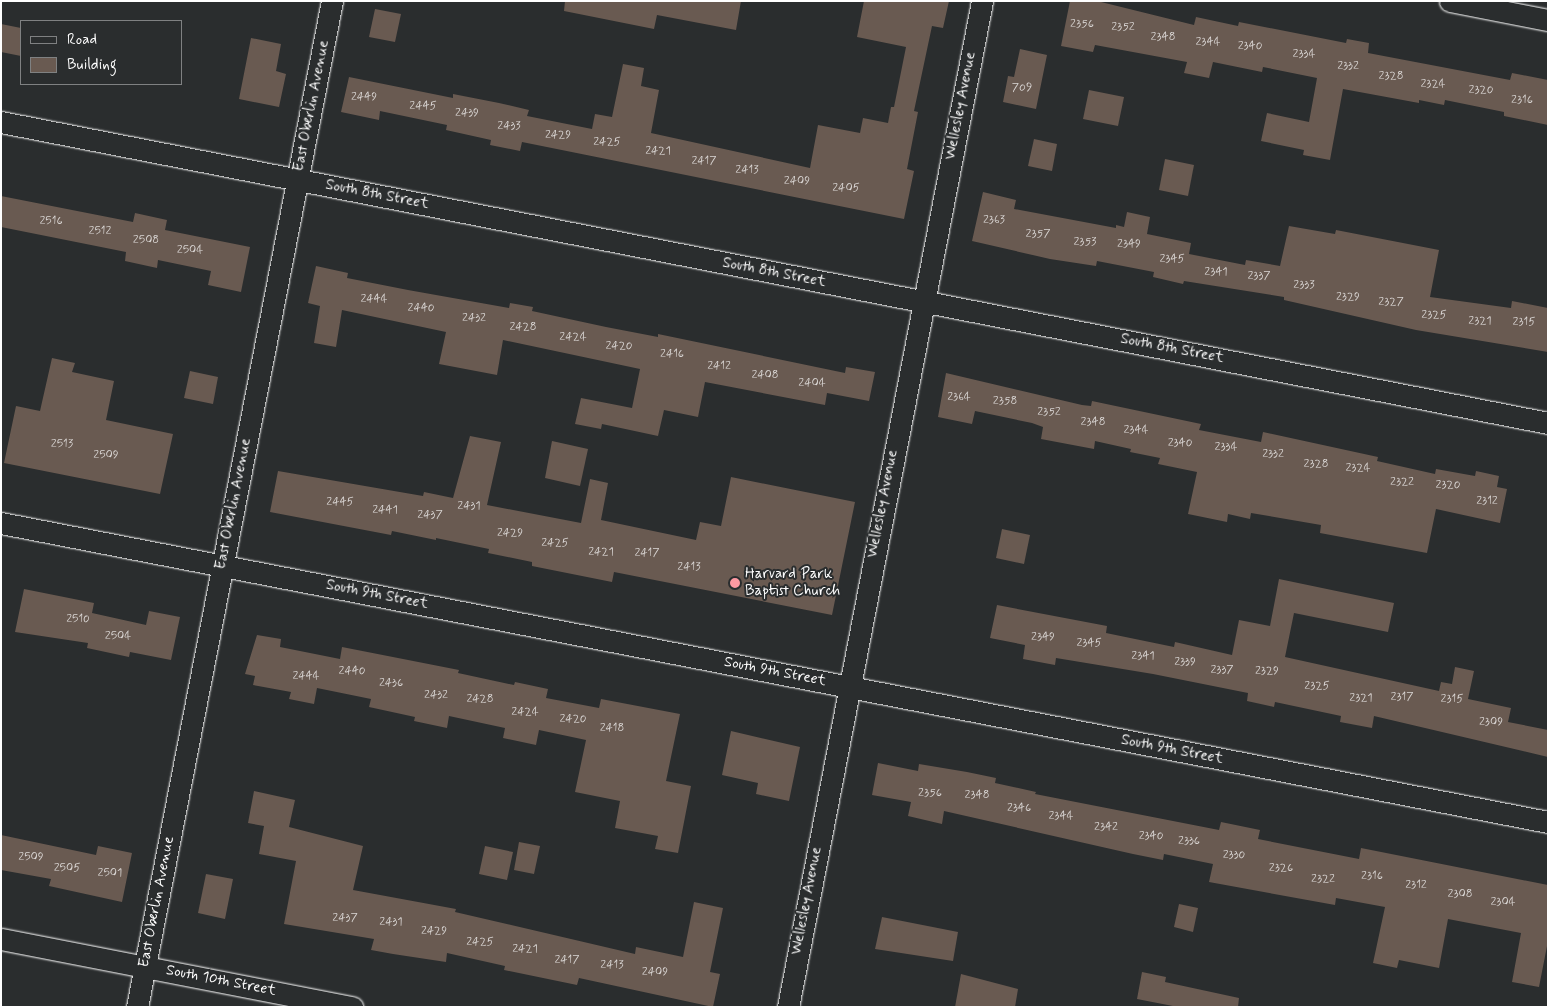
<!DOCTYPE html>
<html>
<head>
<meta charset="utf-8">
<style>
	body { margin:0 }
	#map { position:relative; width:1549px; height:1008px; overflow:hidden; background:#2a2d2e; font-family:Mynerve,sans-serif }
	div>[style] { position:absolute }
	[style*='--x'] { left:calc(var(--x)*1px); top:calc(var(--y)*1px); width:calc(var(--w)*1px); rotate:calc(var(--a)*1deg) }
	.building>* { inset:0; background:#695a51 }
	.roads { filter:drop-shadow(0 0 1px #fff) drop-shadow(0 0 1px #fff) }
	.minor>* { height:21px; margin:-10.5px; padding:0 10.5px; transform-origin:10.5px; border-radius:10.5px; background:#2a2d2e }
	.dots>* { width:14px; height:14px; translate:-50% -50%; box-sizing:border-box; border:2px solid #2a2d2e; border-radius:50% }
	span { translate:-50% -50%; white-space:nowrap; text-align:center; line-height:1.15; -webkit-text-stroke:4px #2a2d2e; paint-order:stroke }
	.number-label { font-size:12px; color:#dad6d4 }
	.number-label span { -webkit-text-stroke-width:0 }
	.street-label { font-size:15px; color:#fff }
	.poi-label { font-size:15px; color:#fff }
	.left { translate:0 -50%; text-align:left }
	.frame { position:absolute; inset:0; border:2px solid #fff; pointer-events:none }
	.legend { position:absolute; left:20px; top:20px; width:162px; height:65px; box-sizing:border-box; background:#2a2d2e; border:1px solid #7f8182; margin:0; padding:6px 9px; list-style:none; font-size:15px; color:#fff }
	.legend li { display:flex; align-items:center; gap:10px; height:25px }
	.legend b { width:25px; border:1px solid #7f8182 }
</style>
</head>
<body>
<div id="map">
	<div class="building">
		<div style="clip-path:polygon(565px 1px,741px 1px,736px 30px,657px 15px,654px 29px,564px 11px)"></div>
		<div style="clip-path:polygon(864px 1px,949px 1px,943px 28px,932px 26px,914px 111px,918px 112px,907px 169px,914px 171px,904px 219px,522px 142px,520px 151px,490px 145px,491px 140px,446px 130px,447px 125px,380px 111px,379px 120px,341px 112px,349px 77px,453px 98px,453px 94px,499px 103px,529px 110px,527px 116px,592px 129px,595px 114px,612px 117px,623px 64px,644px 68px,641px 86px,659px 90px,651px 133px,810px 168px,818px 125px,860px 133px,863px 118px,888px 123px,891px 107px,894px 107px,906px 47px,857px 37px)"></div>
		<div style="clip-path:polygon(1070px 1px,1097px 1px,1194px 25px,1196px 17px,1238px 26px,1239px 22px,1346px 43px,1347px 39px,1369px 43px,1368px 53px,1510px 80px,1512px 73px,1548px 80px,1548px 125px,1504px 116px,1504px 112px,1445px 100px,1444px 105px,1419px 100px,1419px 103px,1343px 89px,1330px 160px,1303px 155px,1304px 150px,1261px 141px,1267px 113px,1309px 122px,1317px 78px,1263px 67px,1262px 72px,1213px 62px,1209px 78px,1184px 73px,1187px 62px,1095px 45px,1093px 52px,1061px 46px)"></div>
		<div style="clip-path:polygon(375px 9px,401px 14px,395px 42px,369px 37px)"></div>
		<div style="clip-path:polygon(1px 24px,21px 28px,21px 56px,1px 52px)"></div>
		<div style="clip-path:polygon(251px 38px,281px 44px,276px 71px,286px 74px,279px 107px,239px 99px)"></div>
		<div style="clip-path:polygon(1020px 49px,1047px 55px,1036px 109px,1003px 102px,1008px 76px,1014px 77px)"></div>
		<div style="clip-path:polygon(1089px 90px,1124px 97px,1118px 126px,1083px 119px)"></div>
		<div style="clip-path:polygon(1034px 139px,1057px 144px,1052px 171px,1028px 166px)"></div>
		<div style="clip-path:polygon(1165px 159px,1194px 165px,1188px 196px,1159px 190px)"></div>
		<div style="clip-path:polygon(983px 192px,1016px 200px,1014px 209px,1116px 228px,1116px 225px,1124px 227px,1127px 212px,1150px 217px,1147px 234px,1191px 243px,1189px 254px,1245px 265px,1246px 260px,1280px 266px,1289px 226px,1335px 234px,1336px 230px,1439px 250px,1430px 297px,1511px 308px,1512px 301px,1548px 308px,1548px 352px,1416px 330px,1284px 300px,1284px 297px,1184px 281px,1183px 284px,1153px 277px,1154px 272px,1097px 261px,1096px 266px,1050px 259px,972px 241px)"></div>
		<div style="clip-path:polygon(1px 196px,133px 222px,135px 213px,167px 220px,165px 230px,250px 247px,241px 292px,208px 285px,211px 271px,158px 260px,157px 268px,125px 261px,126px 252px,1px 227px)"></div>
		<div style="clip-path:polygon(316px 266px,348px 273px,347px 278px,408px 290px,509px 308px,510px 303px,533px 307px,532px 311px,606px 327px,658px 337px,658px 334px,845px 373px,846px 367px,875px 372px,869px 401px,827px 393px,825px 405px,705px 382px,698px 417px,664px 410px,658px 436px,602px 424px,601px 429px,575px 424px,581px 398px,632px 408px,640px 369px,503px 340px,497px 375px,439px 364px,446px 332px,342px 310px,336px 347px,314px 343px,320px 306px,308px 303px)"></div>
		<div style="clip-path:polygon(52px 358px,75px 363px,72px 372px,114px 381px,106px 420px,173px 434px,160px 494px,4px 463px,16px 406px,40px 411px)"></div>
		<div style="clip-path:polygon(190px 371px,218px 377px,213px 404px,184px 398px)"></div>
		<div style="clip-path:polygon(946px 373px,1082px 405px,1091px 406px,1092px 401px,1201px 424px,1199px 430px,1261px 442px,1263px 432px,1378px 457px,1377px 461px,1435px 474px,1436px 469px,1475px 476px,1476px 471px,1499px 476px,1497px 487px,1507px 489px,1500px 523px,1436px 509px,1427px 553px,1320px 533px,1321px 525px,1251px 513px,1250px 519px,1228px 514px,1227px 522px,1188px 514px,1197px 472px,1158px 464px,1160px 458px,1130px 452px,1131px 449px,1095px 441px,1094px 449px,1041px 439px,1043px 427px,1032px 423px,975px 411px,972px 424px,938px 417px)"></div>
		<div style="clip-path:polygon(470px 436px,501px 442px,487px 505px,581px 523px,590px 479px,608px 483px,601px 520px,696px 540px,700px 522px,721px 526px,731px 477px,855px 502px,832px 615px,614px 572px,612px 582px,532px 566px,532px 562px,488px 553px,489px 549px,436px 538px,436px 540px,392px 531px,391px 535px,270px 512px,278px 471px,423px 496px,424px 492px,453px 498px)"></div>
		<div style="clip-path:polygon(552px 441px,588px 449px,580px 486px,545px 478px)"></div>
		<div style="clip-path:polygon(1002px 529px,1030px 535px,1024px 564px,996px 558px)"></div>
		<div style="clip-path:polygon(1279px 579px,1394px 603px,1388px 632px,1294px 613px,1285px 657px,1439px 691px,1441px 682px,1452px 684px,1455px 667px,1474px 671px,1468px 699px,1511px 708px,1508px 722px,1548px 730px,1548px 757px,1374px 716px,1372px 728px,1340px 722px,1341px 716px,1275px 702px,1274px 707px,1247px 701px,1248px 693px,1153px 674px,1056px 658px,1055px 665px,1023px 659px,1025px 645px,990px 638px,997px 605px,1107px 626px,1106px 633px,1174px 647px,1175px 642px,1232px 655px,1239px 620px,1270px 626px)"></div>
		<div style="clip-path:polygon(24px 589px,94px 603px,92px 613px,146px 625px,149px 611px,180px 617px,171px 660px,130px 652px,129px 657px,87px 648px,88px 643px,15px 632px)"></div>
		<div style="clip-path:polygon(257px 635px,281px 639px,280px 647px,340px 659px,342px 647px,459px 670px,458px 673px,514px 685px,515px 682px,548px 689px,546px 698px,599px 708px,601px 699px,680px 714px,666px 781px,691px 786px,678px 853px,655px 849px,658px 836px,615px 828px,620px 801px,575px 792px,586px 740px,539px 730px,536px 745px,503px 738px,505px 728px,449px 716px,447px 728px,414px 721px,415px 717px,369px 707px,371px 699px,317px 688px,314px 704px,289px 699px,291px 692px,253px 685px,255px 676px,245px 674px)"></div>
		<div style="clip-path:polygon(731px 731px,800px 747px,789px 801px,756px 794px,758px 783px,722px 775px)"></div>
		<div style="clip-path:polygon(878px 763px,918px 771px,919px 764px,967px 772px,996px 778px,995px 783px,1036px 792px,1035px 794px,1219px 830px,1221px 822px,1260px 830px,1258px 839px,1359px 859px,1361px 848px,1548px 885px,1548px 941px,1539px 987px,1512px 982px,1521px 933px,1448px 919px,1439px 968px,1399px 960px,1397px 968px,1373px 963px,1385px 907px,1336px 898px,1335px 905px,1209px 882px,1213px 864px,1164px 854px,1163px 860px,1133px 854px,944px 811px,942px 824px,908px 816px,911px 802px,872px 795px)"></div>
		<div style="clip-path:polygon(254px 791px,295px 800px,289px 827px,363px 846px,353px 890px,456px 909px,455px 912px,635px 954px,636px 947px,683px 957px,694px 902px,723px 908px,710px 972px,720px 974px,713px 1007px,579px 978px,577px 985px,504px 970px,505px 966px,447px 953px,446px 962px,393px 954px,371px 950px,374px 939px,284px 924px,296px 861px,259px 854px,264px 826px,248px 823px)"></div>
		<div style="clip-path:polygon(1px 835px,96px 855px,98px 846px,132px 853px,122px 902px,49px 886px,51px 879px,1px 870px)"></div>
		<div style="clip-path:polygon(519px 842px,540px 846px,534px 874px,514px 870px)"></div>
		<div style="clip-path:polygon(485px 846px,513px 852px,507px 880px,479px 874px)"></div>
		<div style="clip-path:polygon(206px 874px,233px 879px,225px 919px,198px 913px)"></div>
		<div style="clip-path:polygon(1179px 904px,1198px 908px,1193px 932px,1174px 927px)"></div>
		<div style="clip-path:polygon(882px 917px,958px 932px,953px 961px,875px 949px)"></div>
		<div style="clip-path:polygon(1142px 972px,1166px 977px,1165px 982px,1239px 998px,1238px 1007px,1178px 1007px,1137px 999px)"></div>
		<div style="clip-path:polygon(961px 974px,1018px 989px,1015px 1007px,955px 1007px)"></div>
	</div>
	<div class="roads">
		<div class="minor">
			<div style="--x:1450;--y:1;--w:100;--a:11"></div>
			<div style="--x:1;--y:122;--w:1576;--a:11.01"></div>
			<div style="--x:1;--y:523;--w:1576;--a:10.94"></div>
			<div style="--x:1;--y:939;--w:358;--a:11"></div>
			<div style="--x:137;--y:1007;--w:1025;--a:-79.03"></div>
			<div style="--x:788;--y:1007;--w:1025;--a:-79.08"></div>
		</div>
	</div>
	<div class="dots">
		<div style="left:735px;top:583px;background:#ff9aa2"></div>
	</div>
	<div class="number-label">
		<span style="left:1082px;top:25px">2356</span>
		<span style="left:1123px;top:28px">2352</span>
		<span style="left:1163px;top:38px">2348</span>
		<span style="left:1208px;top:43px">2344</span>
		<span style="left:1250px;top:47px">2340</span>
		<span style="left:1304px;top:55px">2334</span>
		<span style="left:1348px;top:67px">2332</span>
		<span style="left:1391px;top:77px">2328</span>
		<span style="left:1433px;top:85px">2324</span>
		<span style="left:1022px;top:89px">709</span>
		<span style="left:1481px;top:91px">2320</span>
		<span style="left:364px;top:98px">2449</span>
		<span style="left:1522px;top:101px">2316</span>
		<span style="left:423px;top:107px">2445</span>
		<span style="left:467px;top:114px">2439</span>
		<span style="left:509px;top:127px">2433</span>
		<span style="left:558px;top:136px">2429</span>
		<span style="left:607px;top:143px">2425</span>
		<span style="left:658px;top:152px">2421</span>
		<span style="left:704px;top:162px">2417</span>
		<span style="left:747px;top:171px">2413</span>
		<span style="left:797px;top:182px">2409</span>
		<span style="left:846px;top:189px">2405</span>
		<span style="left:994px;top:221px">2363</span>
		<span style="left:51px;top:222px">2516</span>
		<span style="left:100px;top:232px">2512</span>
		<span style="left:1038px;top:235px">2357</span>
		<span style="left:146px;top:241px">2508</span>
		<span style="left:1085px;top:243px">2353</span>
		<span style="left:1129px;top:245px">2349</span>
		<span style="left:190px;top:251px">2504</span>
		<span style="left:1172px;top:260px">2345</span>
		<span style="left:1216px;top:273px">2341</span>
		<span style="left:1259px;top:277px">2337</span>
		<span style="left:1304px;top:286px">2333</span>
		<span style="left:1348px;top:298px">2329</span>
		<span style="left:374px;top:300px">2444</span>
		<span style="left:1391px;top:303px">2327</span>
		<span style="left:421px;top:309px">2440</span>
		<span style="left:1434px;top:316px">2325</span>
		<span style="left:474px;top:319px">2432</span>
		<span style="left:1480px;top:322px">2321</span>
		<span style="left:1524px;top:323px">2315</span>
		<span style="left:523px;top:328px">2428</span>
		<span style="left:573px;top:338px">2424</span>
		<span style="left:619px;top:347px">2420</span>
		<span style="left:672px;top:355px">2416</span>
		<span style="left:719px;top:367px">2412</span>
		<span style="left:765px;top:376px">2408</span>
		<span style="left:812px;top:384px">2404</span>
		<span style="left:959px;top:398px">2364</span>
		<span style="left:1005px;top:402px">2358</span>
		<span style="left:1049px;top:413px">2352</span>
		<span style="left:1093px;top:423px">2348</span>
		<span style="left:1136px;top:431px">2344</span>
		<span style="left:1180px;top:444px">2340</span>
		<span style="left:62px;top:445px">2513</span>
		<span style="left:1226px;top:448px">2334</span>
		<span style="left:1273px;top:455px">2332</span>
		<span style="left:106px;top:456px">2509</span>
		<span style="left:1316px;top:465px">2328</span>
		<span style="left:1358px;top:469px">2324</span>
		<span style="left:1402px;top:483px">2322</span>
		<span style="left:1448px;top:486px">2320</span>
		<span style="left:1487px;top:502px">2312</span>
		<span style="left:340px;top:503px">2445</span>
		<span style="left:469px;top:507px">2431</span>
		<span style="left:385px;top:511px">2441</span>
		<span style="left:430px;top:516px">2437</span>
		<span style="left:510px;top:534px">2429</span>
		<span style="left:555px;top:544px">2425</span>
		<span style="left:601px;top:553px">2421</span>
		<span style="left:647px;top:554px">2417</span>
		<span style="left:689px;top:568px">2413</span>
		<span style="left:78px;top:620px">2510</span>
		<span style="left:118px;top:637px">2504</span>
		<span style="left:1043px;top:638px">2349</span>
		<span style="left:1089px;top:644px">2345</span>
		<span style="left:1143px;top:657px">2341</span>
		<span style="left:1185px;top:663px">2339</span>
		<span style="left:1222px;top:671px">2337</span>
		<span style="left:352px;top:672px">2440</span>
		<span style="left:1267px;top:672px">2329</span>
		<span style="left:306px;top:677px">2444</span>
		<span style="left:391px;top:684px">2436</span>
		<span style="left:1317px;top:687px">2325</span>
		<span style="left:436px;top:696px">2432</span>
		<span style="left:1402px;top:698px">2317</span>
		<span style="left:1361px;top:699px">2321</span>
		<span style="left:480px;top:700px">2428</span>
		<span style="left:1452px;top:700px">2315</span>
		<span style="left:525px;top:713px">2424</span>
		<span style="left:573px;top:720px">2420</span>
		<span style="left:1491px;top:723px">2309</span>
		<span style="left:612px;top:729px">2418</span>
		<span style="left:930px;top:794px">2356</span>
		<span style="left:977px;top:796px">2348</span>
		<span style="left:1019px;top:809px">2346</span>
		<span style="left:1061px;top:817px">2344</span>
		<span style="left:1106px;top:828px">2342</span>
		<span style="left:1151px;top:837px">2340</span>
		<span style="left:1189px;top:842px">2336</span>
		<span style="left:1234px;top:856px">2330</span>
		<span style="left:31px;top:858px">2509</span>
		<span style="left:67px;top:869px">2505</span>
		<span style="left:1281px;top:869px">2326</span>
		<span style="left:110px;top:874px">2501</span>
		<span style="left:1372px;top:877px">2316</span>
		<span style="left:1323px;top:880px">2322</span>
		<span style="left:1416px;top:886px">2312</span>
		<span style="left:1460px;top:895px">2308</span>
		<span style="left:1503px;top:903px">2304</span>
		<span style="left:345px;top:919px">2437</span>
		<span style="left:391px;top:923px">2431</span>
		<span style="left:434px;top:932px">2429</span>
		<span style="left:480px;top:943px">2425</span>
		<span style="left:525px;top:950px">2421</span>
		<span style="left:567px;top:961px">2417</span>
		<span style="left:612px;top:966px">2413</span>
		<span style="left:655px;top:973px">2409</span>
	</div>
	<div class="street-label">
		<span style="left:312px;top:106px;rotate:-79deg">East Oberlin Avenue</span>
		<span style="left:961px;top:106px;rotate:-79deg">Wellesley Avenue</span>
		<span style="left:377px;top:195px;rotate:11deg">South 8th Street</span>
		<span style="left:774px;top:273px;rotate:11deg">South 8th Street</span>
		<span style="left:1172px;top:349px;rotate:11deg">South 8th Street</span>
		<span style="left:234px;top:504px;rotate:-79deg">East Oberlin Avenue</span>
		<span style="left:883px;top:504px;rotate:-79deg">Wellesley Avenue</span>
		<span style="left:377px;top:595px;rotate:11deg">South 9th Street</span>
		<span style="left:775px;top:672px;rotate:11deg">South 9th Street</span>
		<span style="left:1172px;top:750px;rotate:11deg">South 9th Street</span>
		<span style="left:807px;top:901px;rotate:-79deg">Wellesley Avenue</span>
		<span style="left:157px;top:902px;rotate:-79deg">East Oberlin Avenue</span>
		<span style="left:221px;top:981px;rotate:11deg">South 10th Street</span>
	</div>
	<div class="poi-label">
		<span class="left" style="left:745px;top:583px">Harvard Park<br>Baptist Church</span>
	</div>
	<div class="frame"></div>
	<ul class="legend">
	<li><b style="height:6px;background:#2a2d2e"></b>Road</li>
	<li><b style="height:14px;background:#695a51"></b>Building</li>
	</ul>
</div>
</body>
</html>
